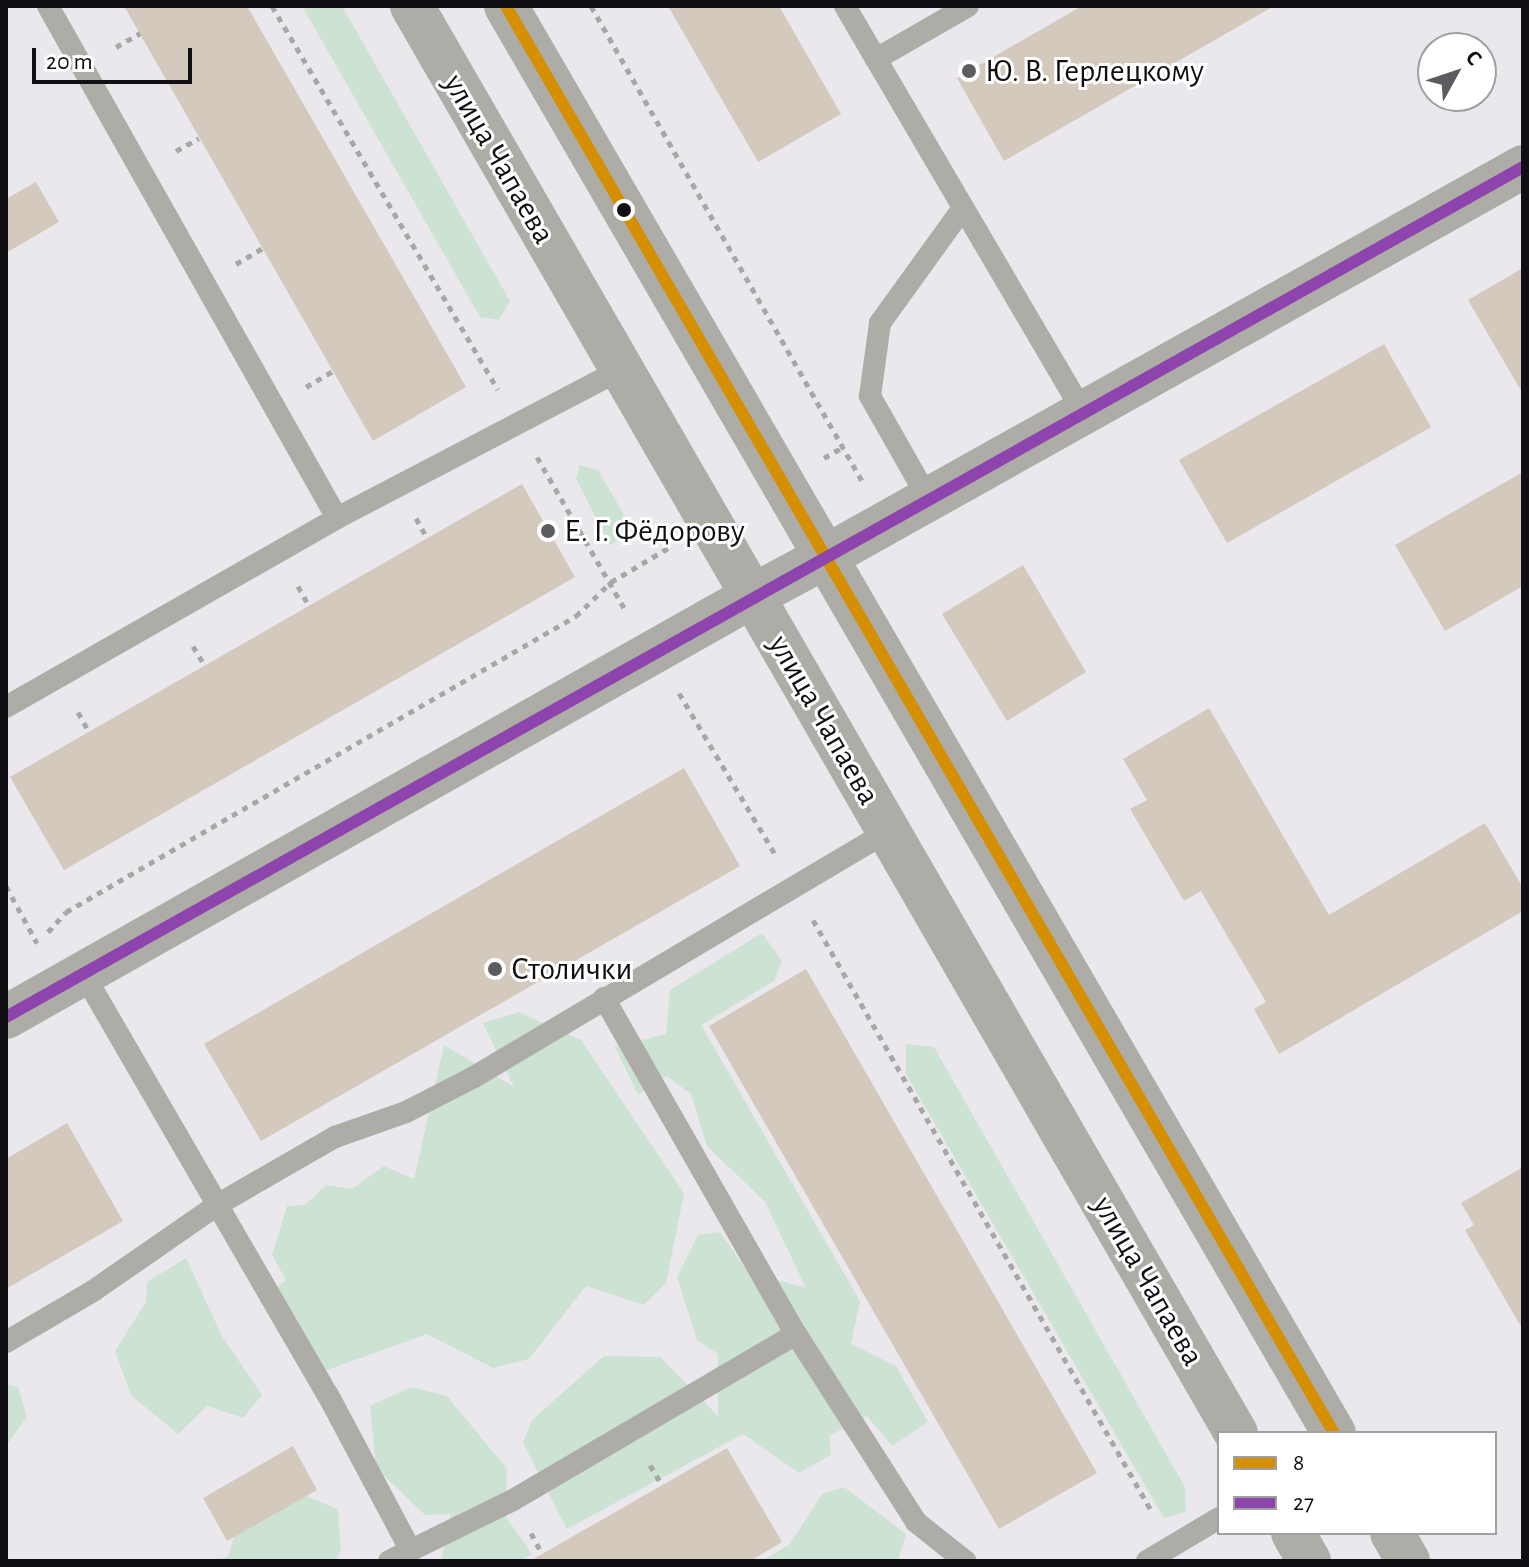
<!DOCTYPE html>
<html>
<head>
<meta charset="utf-8">
<style>
	body { margin:0 }
	#map { position:relative; width:1529px; height:1567px; overflow:hidden; background:#eae8ed; font-family:"Alegreya Sans",sans-serif }
	div>[style] { position:absolute }
	[style*='--x'] { left:calc(var(--x)*1px); top:calc(var(--y)*1px); width:calc(var(--w)*1px); rotate:calc(var(--a)*1deg) }
	.green>* { inset:0; background:#cce3d3 }
	.building>* { inset:0; background:#d3c9bd }
	.path>* { height:5px; margin-top:-2.5px; transform-origin:0; background:repeating-linear-gradient(90deg,#a9a7a4 0 6px,transparent 0 12px) }
	.service>* { height:22px; margin:-11px; padding:0 11px; transform-origin:11px; border-radius:11px; background:#aeaca6 }
	.minor>* { height:44px; margin:-22px; padding:0 22px; transform-origin:22px; border-radius:22px; background:#aeaca6 }
	.tertiary>* { height:44px; margin:-22px; padding:0 22px; transform-origin:22px; border-radius:22px; background:#aeaca6 }
	.bus-1>* { height:12px; margin:-6px; padding:0 6px; transform-origin:6px; border-radius:6px; background:#d48f03 }
	.bus-2>* { height:12px; margin:-6px; padding:0 6px; transform-origin:6px; border-radius:6px; background:#8e44ad }
	.dots>* { width:22px; height:22px; translate:-50% -50%; box-sizing:border-box; border:4px solid #fff; border-radius:50% }
	span { translate:-50% -50%; white-space:nowrap; text-align:center; line-height:1.15; -webkit-text-stroke:6px #fff; paint-order:stroke }
	.poi-label { font-size:32px; color:#110f13 }
	.left { translate:0 -50%; text-align:left }
	.street-label { font-size:32px; color:#110f13 }
	.frame { position:absolute; inset:0; border:8px solid #110f13; pointer-events:none }
	.legend { position:absolute; left:1217px; top:1431px; width:280px; height:104px; box-sizing:border-box; background:#fff; border:2px solid #a09fa1; margin:0; padding:10px 14px; list-style:none; font-size:24px; color:#110f13 }
	.legend li { display:flex; align-items:center; gap:16px; height:40px }
	.legend b { width:40px; border:2px solid #a09fa1 }
	.north { position:absolute; left:1417px; top:32px; width:80px; height:80px; box-sizing:border-box; background:#fff; border:2px solid #a09fa1; border-radius:50%; rotate:50deg; font-size:22px; font-weight:700; line-height:32px; text-align:center; color:#110f13 }
	.north::after { content:''; display:block; margin:auto; width:28px; height:36px; background:#5d5b5f; clip-path:polygon(50% 0,100% 100%,50% 72%,0 100%) }
	.scale { position:absolute; left:32px; top:48px; width:160px; height:36px; box-sizing:border-box; border:4px solid #110f13; border-top:0; padding-left:10px; font-size:24px; line-height:28px; white-space:nowrap; color:#110f13; -webkit-text-stroke:6px #fff; paint-order:stroke }
</style>
</head>
<body>
<div id="map">
	<div class="green">
		<div style="clip-path:polygon(302px 6px,342px 6px,510px 301px,499px 320px,480px 317px)"></div>
		<div style="clip-path:polygon(580px 465px,598px 470px,634px 532px,610px 545px,576px 479px)"></div>
		<div style="clip-path:polygon(762px 933px,782px 961px,774px 981px,701px 1025px,860px 1301px,851px 1344px,896px 1366px,928px 1422px,892px 1446px,867px 1416px,829px 1436px,831px 1455px,799px 1473px,743px 1434px,567px 1529px,523px 1443px,532px 1420px,604px 1356px,660px 1357px,718px 1416px,718px 1354px,697px 1340px,677px 1277px,698px 1235px,720px 1232px,748px 1272px,806px 1288px,765px 1202px,707px 1146px,691px 1094px,666px 1076px,638px 1095px,615px 1047px,666px 1034px,670px 990px)"></div>
		<div style="clip-path:polygon(519px 1012px,581px 1040px,684px 1193px,666px 1283px,644px 1305px,586px 1286px,529px 1359px,493px 1368px,427px 1334px,305px 1378px,264px 1298px,286px 1280px,272px 1255px,287px 1206px,305px 1205px,326px 1185px,352px 1189px,384px 1166px,414px 1179px,444px 1045px,514px 1087px,483px 1023px)"></div>
		<div style="clip-path:polygon(906px 1044px,934px 1047px,1185px 1487px,1186px 1512px,1164px 1518px,906px 1074px)"></div>
		<div style="clip-path:polygon(186px 1258px,222px 1336px,262px 1395px,243px 1418px,207px 1406px,178px 1434px,131px 1395px,115px 1351px,146px 1302px,147px 1282px)"></div>
		<div style="clip-path:polygon(6px 1384px,18px 1387px,27px 1417px,6px 1446px)"></div>
		<div style="clip-path:polygon(411px 1387px,447px 1396px,507px 1469px,506px 1517px,532px 1554px,520px 1561px,441px 1561px,451px 1514px,425px 1515px,376px 1468px,370px 1406px)"></div>
		<div style="clip-path:polygon(844px 1487px,906px 1534px,898px 1561px,762px 1561px,790px 1544px,822px 1494px)"></div>
		<div style="clip-path:polygon(300px 1494px,338px 1509px,341px 1550px,335px 1561px,216px 1561px,228px 1556px,240px 1518px)"></div>
	</div>
	<div class="building">
		<div style="clip-path:polygon(124px 6px,247px 6px,466px 387px,373px 441px)"></div>
		<div style="clip-path:polygon(668px 6px,779px 6px,841px 114px,758px 162px)"></div>
		<div style="clip-path:polygon(1082px 6px,1274px 6px,1004px 161px,957px 78px)"></div>
		<div style="clip-path:polygon(36px 182px,59px 222px,6px 253px,6px 199px)"></div>
		<div style="clip-path:polygon(1523px 268px,1523px 394px,1468px 300px)"></div>
		<div style="clip-path:polygon(1384px 344px,1431px 427px,1227px 543px,1179px 460px)"></div>
		<div style="clip-path:polygon(1523px 472px,1523px 586px,1445px 631px,1395px 545px)"></div>
		<div style="clip-path:polygon(522px 484px,575px 577px,64px 870px,10px 777px)"></div>
		<div style="clip-path:polygon(1023px 565px,1086px 672px,1007px 721px,942px 614px)"></div>
		<div style="clip-path:polygon(1209px 708px,1329px 915px,1485px 823px,1523px 888px,1523px 911px,1279px 1054px,1254px 1009px,1266px 1002px,1201px 891px,1184px 901px,1130px 809px,1147px 800px,1123px 759px)"></div>
		<div style="clip-path:polygon(684px 768px,740px 866px,261px 1141px,204px 1044px)"></div>
		<div style="clip-path:polygon(806px 969px,1097px 1473px,999px 1529px,709px 1026px)"></div>
		<div style="clip-path:polygon(67px 1123px,123px 1221px,6px 1289px,6px 1159px)"></div>
		<div style="clip-path:polygon(1523px 1167px,1523px 1330px,1465px 1230px,1474px 1225px,1461px 1203px)"></div>
		<div style="clip-path:polygon(293px 1446px,317px 1490px,227px 1541px,203px 1498px)"></div>
		<div style="clip-path:polygon(727px 1448px,782px 1542px,750px 1561px,530px 1561px)"></div>
	</div>
	<div class="path">
		<div style="--x:272;--y:6;--w:445;--a:59.5"></div>
		<div style="--x:591;--y:6;--w:547;--a:60.29"></div>
		<div style="--x:116;--y:47;--w:28;--a:-30"></div>
		<div style="--x:176;--y:151;--w:26;--a:-29"></div>
		<div style="--x:236;--y:264;--w:31;--a:-31"></div>
		<div style="--x:306;--y:387;--w:31;--a:-31"></div>
		<div style="--x:537;--y:457;--w:178;--a:60"></div>
		<div style="--x:824;--y:458;--w:22;--a:-30"></div>
		<div style="--x:416;--y:518;--w:23;--a:61"></div>
		<div style="--x:298;--y:586;--w:23;--a:61"></div>
		<div style="--x:193;--y:646;--w:23;--a:59"></div>
		<div style="--x:679;--y:693;--w:190;--a:59.2"></div>
		<div style="--x:78;--y:712;--w:23;--a:61"></div>
		<div style="--x:6;--y:886;--w:65;--a:61.5"></div>
		<div style="--x:813;--y:920;--w:682;--a:60.2"></div>
		<div style="--x:48;--y:932;--w:27;--a:-48"></div>
		<div style="--x:66;--y:912;--w:590;--a:-30.13"></div>
		<div style="--x:576;--y:616;--w:49;--a:-44.2"></div>
		<div style="--x:611;--y:582;--w:69;--a:-30.7"></div>
		<div style="--x:650;--y:1465;--w:23;--a:59"></div>
		<div style="--x:531;--y:1533;--w:24;--a:62"></div>
	</div>
	<div class="service">
		<div style="--x:48;--y:6;--w:588;--a:60.56"></div>
		<div style="--x:845;--y:6;--w:61;--a:59.7"></div>
		<div style="--x:876;--y:59;--w:106;--a:-29.9"></div>
		<div style="--x:876;--y:59;--w:411;--a:59.6"></div>
		<div style="--x:929;--y:500;--w:120;--a:-119.6"></div>
		<div style="--x:870;--y:396;--w:74;--a:-82.2"></div>
		<div style="--x:880;--y:323;--w:142;--a:-54.2"></div>
		<div style="--x:6;--y:707;--w:381;--a:-29.7"></div>
		<div style="--x:337;--y:518;--w:322;--a:-27.6"></div>
		<div style="--x:83;--y:973;--w:488;--a:59.9"></div>
		<div style="--x:328;--y:1395;--w:174;--a:62"></div>
		<div style="--x:604;--y:998;--w:387;--a:60.3"></div>
		<div style="--x:796;--y:1334;--w:223;--a:57.4"></div>
		<div style="--x:916;--y:1522;--w:63;--a:38.5"></div>
		<div style="--x:6;--y:1342;--w:101;--a:-30.4"></div>
		<div style="--x:93;--y:1291;--w:151;--a:-34.7"></div>
		<div style="--x:217;--y:1205;--w:136;--a:-30"></div>
		<div style="--x:335;--y:1137;--w:75;--a:-19.4"></div>
		<div style="--x:406;--y:1112;--w:76;--a:-27.2"></div>
		<div style="--x:474;--y:1077;--w:482;--a:-30.7"></div>
		<div style="--x:389;--y:1561;--w:138;--a:-26.2"></div>
		<div style="--x:513;--y:1500;--w:328;--a:-30.4"></div>
		<div style="--x:1147;--y:1561;--w:84;--a:-30.8"></div>
	</div>
	<div class="minor">
		<div style="--x:827;--y:556;--w:797;--a:-29.2"></div>
		<div style="--x:6;--y:1017;--w:857;--a:-29.41"></div>
	</div>
	<div class="tertiary">
		<div style="--x:412;--y:6;--w:1648;--a:60"></div>
		<div style="--x:506;--y:6;--w:1650;--a:59.88"></div>
		<div style="--x:753;--y:596;--w:84;--a:-28.4"></div>
		<div style="--x:1293;--y:1533;--w:32;--a:60"></div>
		<div style="--x:1392;--y:1533;--w:32;--a:60"></div>
	</div>
	<div class="bus-1">
		<div style="--x:506;--y:6;--w:1650;--a:59.88"></div>
	</div>
	<div class="bus-2">
		<div style="--x:6;--y:1017;--w:1739;--a:-29.26"></div>
	</div>
	<div class="dots">
		<div style="left:969px;top:71px;background:#5d5b5f"></div>
		<div style="left:624px;top:210px;background:#110f13"></div>
		<div style="left:548px;top:531px;background:#5d5b5f"></div>
		<div style="left:495px;top:969px;background:#5d5b5f"></div>
	</div>
	<div class="poi-label">
		<span class="left" style="left:985px;top:71px">Ю. В. Герлецкому</span>
		<span class="left" style="left:564px;top:531px">Е. Г. Фёдорову</span>
		<span class="left" style="left:511px;top:969px">Столички</span>
	</div>
	<div class="street-label">
		<span style="left:499px;top:159px;rotate:60deg">улица Чапаева</span>
		<span style="left:824px;top:720px;rotate:60deg">улица Чапаева</span>
		<span style="left:1148px;top:1281px;rotate:60deg">улица Чапаева</span>
	</div>
	<div class="frame"></div>
	<ul class="legend">
	<li><b style="height:10px;background:#d48f03"></b>8</li>
	<li><b style="height:10px;background:#8e44ad"></b>27</li>
	</ul>
	<div class="north">С</div>
	<div class="scale">20 m</div>
</div>
</body>
</html>
